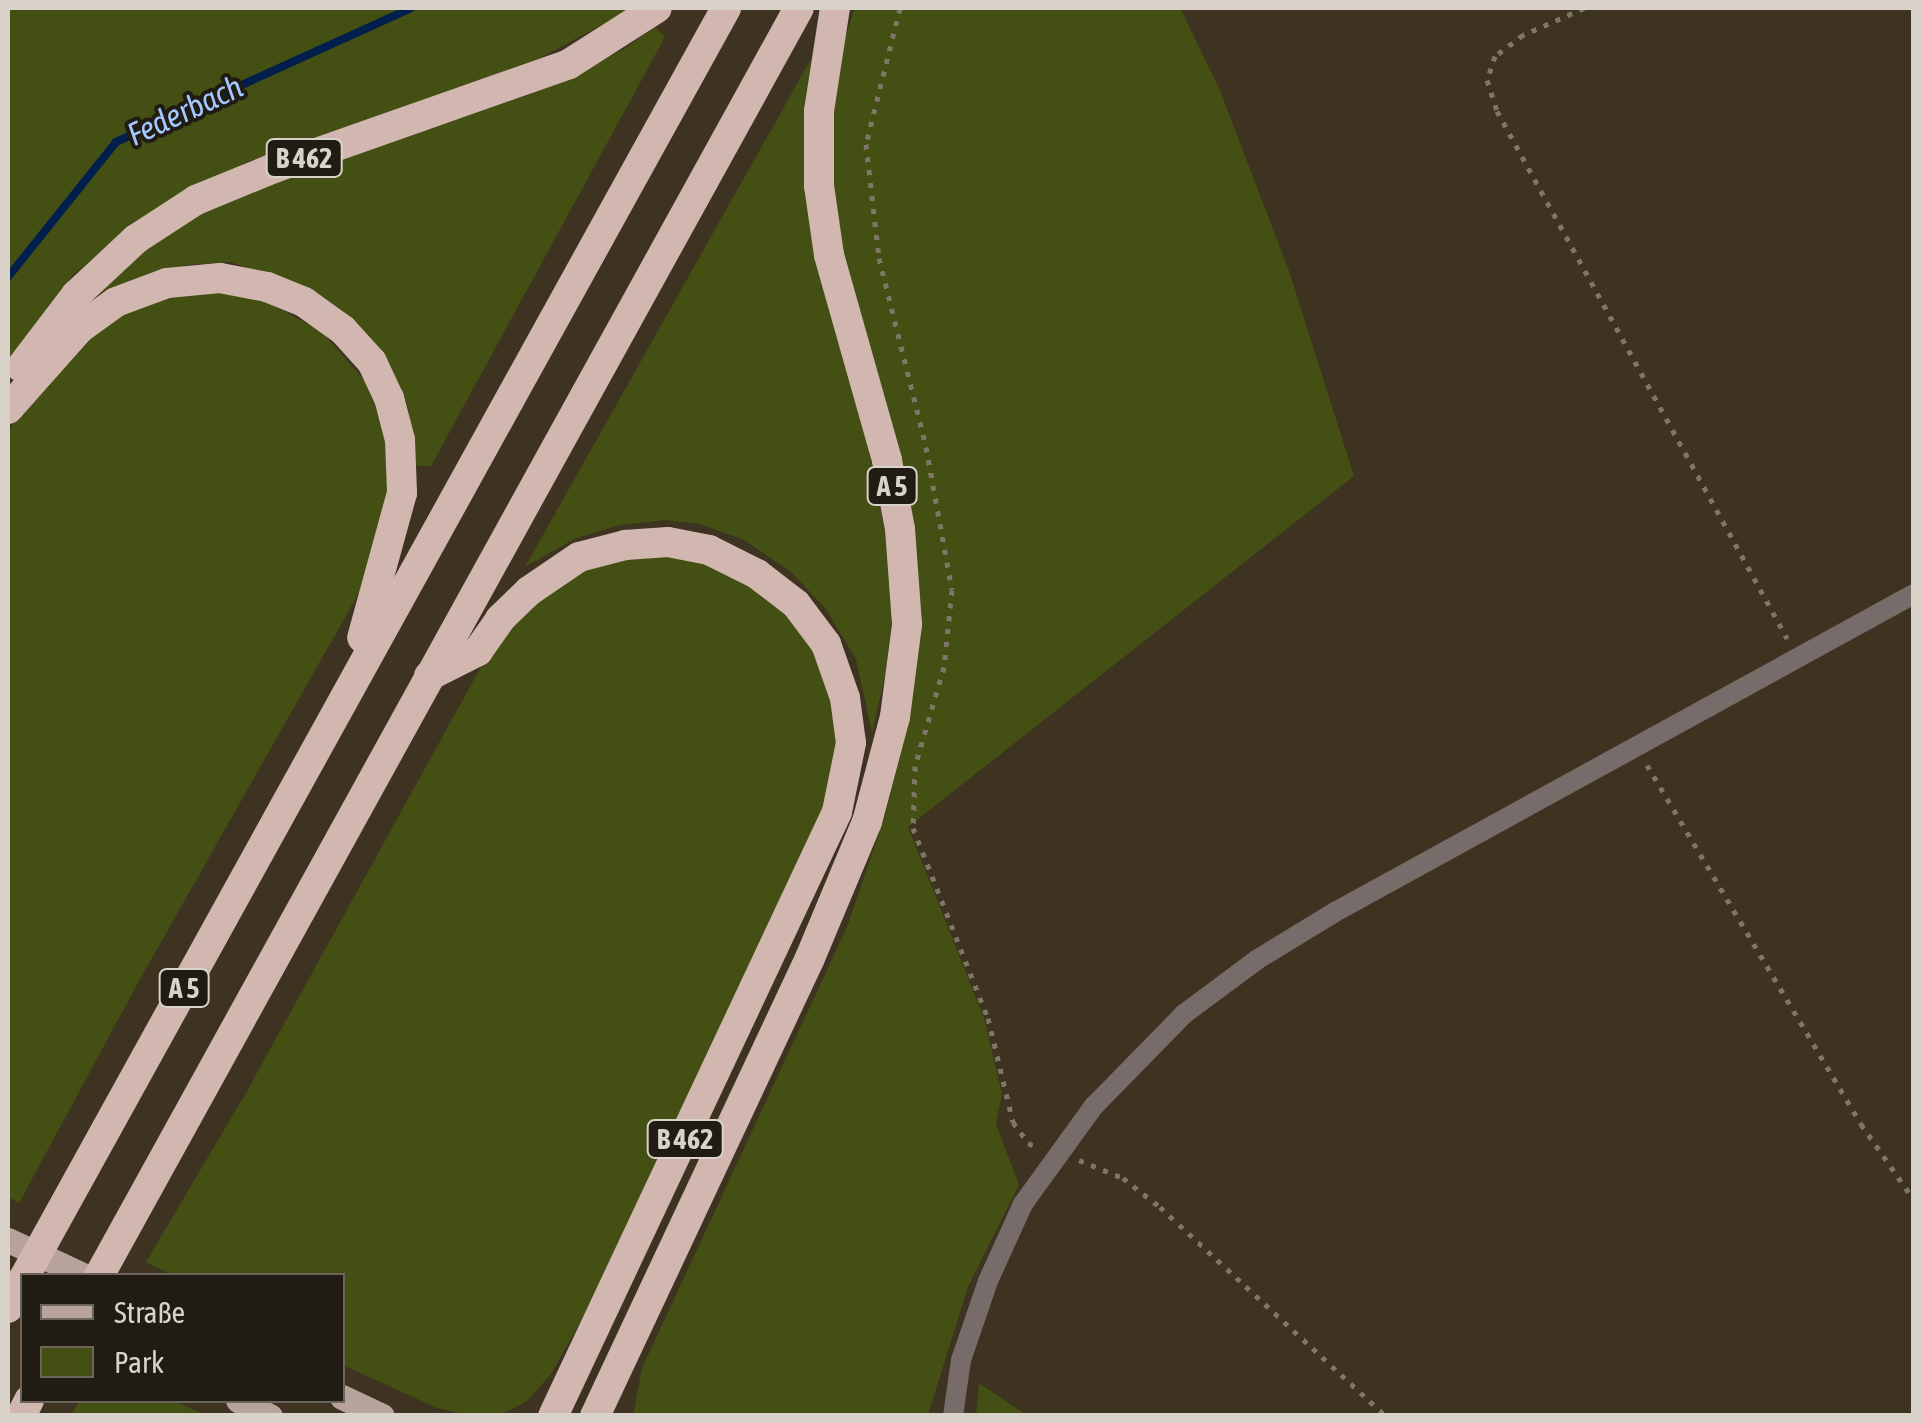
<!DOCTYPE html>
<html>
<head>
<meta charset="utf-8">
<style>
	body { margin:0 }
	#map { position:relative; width:1921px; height:1423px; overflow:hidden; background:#3e3321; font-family:"Asap Condensed",sans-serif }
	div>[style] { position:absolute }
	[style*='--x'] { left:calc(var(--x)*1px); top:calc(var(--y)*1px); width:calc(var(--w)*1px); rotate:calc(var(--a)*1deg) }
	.green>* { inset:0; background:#434f13 }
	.stream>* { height:8px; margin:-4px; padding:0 4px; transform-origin:4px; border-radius:4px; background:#011e4c }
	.path>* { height:5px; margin-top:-2.5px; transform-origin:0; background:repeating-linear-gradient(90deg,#807668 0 5px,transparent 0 13px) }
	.tertiary>* { height:20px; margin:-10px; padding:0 10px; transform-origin:10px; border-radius:10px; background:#776c69 }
	.primary>* { height:25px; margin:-12.5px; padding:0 12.5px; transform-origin:12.5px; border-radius:12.5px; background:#b8a29c }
	.motorway>* { height:30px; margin:-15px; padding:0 15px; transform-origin:15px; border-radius:15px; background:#d2b7b0 }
	span { translate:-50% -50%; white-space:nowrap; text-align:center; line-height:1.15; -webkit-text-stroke:8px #201b13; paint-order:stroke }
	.shield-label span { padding:2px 8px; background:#201b13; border:2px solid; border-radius:8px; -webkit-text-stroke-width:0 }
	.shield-label { font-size:28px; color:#d9d2c8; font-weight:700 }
	.water-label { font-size:32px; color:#a4c8ff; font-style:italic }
	.frame { position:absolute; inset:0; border:10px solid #d9d2c8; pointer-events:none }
	.legend { position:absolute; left:20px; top:1273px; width:325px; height:130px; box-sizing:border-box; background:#201b13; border:2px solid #6a645b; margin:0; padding:12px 18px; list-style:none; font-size:30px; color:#d9d2c8 }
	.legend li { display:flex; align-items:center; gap:20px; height:50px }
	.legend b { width:50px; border:2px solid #6a645b }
</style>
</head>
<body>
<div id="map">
	<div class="green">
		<div style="clip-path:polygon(8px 8px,633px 8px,538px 59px,247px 162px,165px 204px,75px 273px,8px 359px)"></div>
		<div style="clip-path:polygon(855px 8px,1180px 8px,1219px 88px,1289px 271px,1354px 476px,908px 827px,984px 1018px,1002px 1094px,996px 1124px,1019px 1185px,968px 1287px,928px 1415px,633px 1416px,642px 1368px,847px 927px,885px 816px,909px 721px,920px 633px,839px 236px,830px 143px,838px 58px)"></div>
		<div style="clip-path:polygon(655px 27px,665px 37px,431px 466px,416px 466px,408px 407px,382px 356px,301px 285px,230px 262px,185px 265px,145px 275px,97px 298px,129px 262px,182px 222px,244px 193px,527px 95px,624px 49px)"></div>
		<div style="clip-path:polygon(811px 59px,805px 126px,887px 543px,892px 614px,886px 671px,872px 733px,856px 659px,825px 608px,791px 572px,744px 540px,700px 524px,665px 520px,620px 525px,574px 539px,525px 567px)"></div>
		<div style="clip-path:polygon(170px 293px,249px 293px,320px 330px,366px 382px,388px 443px,389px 509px,373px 568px,139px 981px,19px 1203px,8px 1197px,8px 432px,49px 368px,106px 317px)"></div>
		<div style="clip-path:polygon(643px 554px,693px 557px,762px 592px,804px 633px,831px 681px,839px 721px,835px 767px,821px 821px,582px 1319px,551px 1374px,527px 1401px,502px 1414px,470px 1415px,437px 1408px,343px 1365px,342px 1276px,172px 1275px,146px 1262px,247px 1091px,493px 645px,546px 590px,589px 565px)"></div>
		<div style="clip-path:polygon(979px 1383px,1025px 1414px,1025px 1415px,976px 1415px)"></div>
		<div style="clip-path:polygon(80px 1400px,174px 1401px,206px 1415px,71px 1415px)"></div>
	</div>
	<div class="stream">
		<div style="--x:8;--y:277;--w:173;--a:-51.3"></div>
		<div style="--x:116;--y:142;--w:324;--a:-24.4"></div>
	</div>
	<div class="path">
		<div style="--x:900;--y:8;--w:140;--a:104"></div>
		<div style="--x:866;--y:144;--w:115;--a:83.5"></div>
		<div style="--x:879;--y:258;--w:195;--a:76"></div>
		<div style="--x:926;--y:447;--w:145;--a:79.7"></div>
		<div style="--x:952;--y:590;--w:77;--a:95.9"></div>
		<div style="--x:944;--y:667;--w:103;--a:106.3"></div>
		<div style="--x:915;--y:766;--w:62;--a:91.8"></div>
		<div style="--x:913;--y:828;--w:204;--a:68.5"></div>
		<div style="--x:988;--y:1018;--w:107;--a:76.5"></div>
		<div style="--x:1013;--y:1122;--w:26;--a:54"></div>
		<div style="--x:1028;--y:1143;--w:13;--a:23"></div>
		<div style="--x:1584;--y:8;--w:67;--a:156.1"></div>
		<div style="--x:1523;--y:35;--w:35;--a:143"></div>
		<div style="--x:1495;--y:56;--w:25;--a:108"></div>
		<div style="--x:1487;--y:80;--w:33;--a:72"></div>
		<div style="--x:1497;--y:111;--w:602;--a:61.18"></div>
		<div style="--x:1647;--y:765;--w:418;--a:59.2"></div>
		<div style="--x:1861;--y:1124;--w:93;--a:55.1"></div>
		<div style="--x:1079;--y:1160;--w:48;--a:22.2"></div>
		<div style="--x:1123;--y:1178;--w:47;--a:38.1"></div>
		<div style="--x:1160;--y:1207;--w:308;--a:42.8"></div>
	</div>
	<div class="tertiary">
		<div style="--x:953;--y:1416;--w:57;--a:-81.9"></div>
		<div style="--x:961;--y:1360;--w:83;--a:-71.1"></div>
		<div style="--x:988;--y:1281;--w:85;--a:-65.6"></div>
		<div style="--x:1023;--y:1204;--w:121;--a:-54.1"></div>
		<div style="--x:1094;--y:1106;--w:129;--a:-45.6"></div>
		<div style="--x:1184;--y:1014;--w:92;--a:-36.6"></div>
		<div style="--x:1258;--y:959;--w:90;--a:-31.4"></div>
		<div style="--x:1335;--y:912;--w:661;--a:-28.78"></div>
	</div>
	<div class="primary">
		<div style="--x:8;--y:1240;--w:85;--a:25.1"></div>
		<div style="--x:342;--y:1397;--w:44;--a:25.4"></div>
		<div style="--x:238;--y:1400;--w:36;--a:27"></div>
	</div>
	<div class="motorway">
		<div style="--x:21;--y:367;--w:91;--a:-52.6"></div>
		<div style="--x:76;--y:295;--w:82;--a:-43"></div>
		<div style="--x:136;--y:239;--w:72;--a:-33"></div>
		<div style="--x:196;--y:200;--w:84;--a:-22.3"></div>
		<div style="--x:274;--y:168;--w:313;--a:-19.4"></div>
		<div style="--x:569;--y:64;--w:104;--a:-32.5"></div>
		<div style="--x:8;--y:409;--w:108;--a:-48.4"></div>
		<div style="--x:80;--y:328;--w:44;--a:-35.8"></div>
		<div style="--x:116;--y:302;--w:54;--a:-20.4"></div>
		<div style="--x:167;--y:283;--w:53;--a:-5.4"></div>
		<div style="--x:220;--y:278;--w:48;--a:10.8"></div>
		<div style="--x:267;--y:287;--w:40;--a:22"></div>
		<div style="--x:304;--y:302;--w:48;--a:35.7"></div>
		<div style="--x:343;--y:330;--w:43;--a:47.8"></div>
		<div style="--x:372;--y:362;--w:40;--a:65"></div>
		<div style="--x:389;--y:398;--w:43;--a:75.3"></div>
		<div style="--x:400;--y:440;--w:53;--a:87.8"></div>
		<div style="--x:402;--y:493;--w:150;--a:105.4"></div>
		<div style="--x:429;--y:676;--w:55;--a:-27"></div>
		<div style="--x:478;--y:651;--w:39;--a:-55"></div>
		<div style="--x:500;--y:619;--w:40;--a:-44"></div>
		<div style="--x:529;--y:591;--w:60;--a:-34.2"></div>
		<div style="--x:579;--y:557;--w:48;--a:-14.6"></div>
		<div style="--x:625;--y:545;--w:43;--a:-4"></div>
		<div style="--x:668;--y:542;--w:42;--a:11"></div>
		<div style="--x:709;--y:550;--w:54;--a:26.6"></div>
		<div style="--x:757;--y:574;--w:49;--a:37.6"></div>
		<div style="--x:796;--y:604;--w:50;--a:53.1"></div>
		<div style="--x:826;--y:644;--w:57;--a:70.6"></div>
		<div style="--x:845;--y:698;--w:45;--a:82.4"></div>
		<div style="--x:851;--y:743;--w:70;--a:101.5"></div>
		<div style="--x:837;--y:812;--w:667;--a:115.18"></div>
		<div style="--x:25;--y:1276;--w:1449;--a:-61.06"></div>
		<div style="--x:99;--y:1276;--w:1448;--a:-61.1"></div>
		<div style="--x:8;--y:1308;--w:31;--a:-63"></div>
		<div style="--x:21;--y:1416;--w:18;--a:-63"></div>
		<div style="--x:595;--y:1416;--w:506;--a:-64.85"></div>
		<div style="--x:810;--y:958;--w:147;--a:-67.3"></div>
		<div style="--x:867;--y:822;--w:109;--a:-75.1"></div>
		<div style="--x:895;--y:717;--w:94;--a:-82.6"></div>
		<div style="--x:907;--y:624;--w:95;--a:-94.2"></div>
		<div style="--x:900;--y:529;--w:70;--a:-100.7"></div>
		<div style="--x:887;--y:460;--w:213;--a:-105.8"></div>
		<div style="--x:829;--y:255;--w:70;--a:-98.2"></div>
		<div style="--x:819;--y:186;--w:75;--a:-90"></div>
		<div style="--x:819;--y:111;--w:104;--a:-81.2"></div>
	</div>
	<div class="shield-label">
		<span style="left:304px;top:158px">B 462</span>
		<span style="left:892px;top:486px">A 5</span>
		<span style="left:184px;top:988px">A 5</span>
		<span style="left:685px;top:1139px">B 462</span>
	</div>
	<div class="water-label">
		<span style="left:185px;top:111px;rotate:-25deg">Federbach</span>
	</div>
	<div class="frame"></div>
	<ul class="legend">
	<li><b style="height:12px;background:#b8a29c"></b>Straße</li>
	<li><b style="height:28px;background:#434f13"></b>Park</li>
	</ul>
</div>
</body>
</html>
